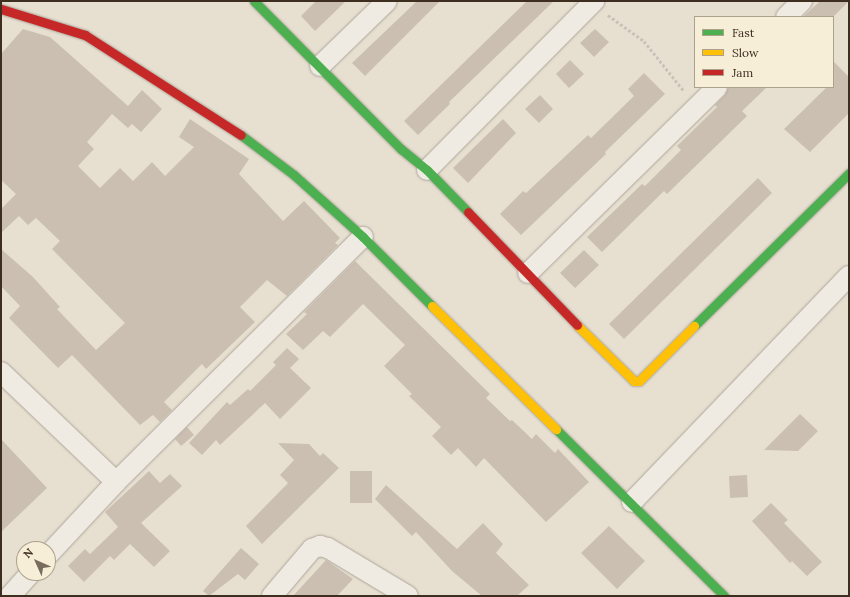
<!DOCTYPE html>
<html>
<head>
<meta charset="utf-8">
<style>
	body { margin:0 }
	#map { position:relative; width:850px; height:597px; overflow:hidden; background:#e7e0d1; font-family:Lora,serif }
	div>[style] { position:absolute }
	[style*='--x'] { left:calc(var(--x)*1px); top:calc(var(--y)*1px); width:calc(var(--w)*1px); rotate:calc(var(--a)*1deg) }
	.building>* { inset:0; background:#cbbfb2 }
	.path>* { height:2.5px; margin-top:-1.25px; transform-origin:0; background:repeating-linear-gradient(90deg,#c8c2b9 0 3px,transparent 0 5px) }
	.roads { filter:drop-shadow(0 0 1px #ada599) drop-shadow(0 0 1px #ada599) }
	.street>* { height:20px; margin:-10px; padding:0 10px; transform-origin:10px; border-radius:10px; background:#efebe3 }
	.fast>* { height:9px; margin:-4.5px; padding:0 4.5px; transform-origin:4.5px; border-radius:4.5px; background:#4caf50 }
	.slow>* { height:9px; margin:-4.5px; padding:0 4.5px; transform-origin:4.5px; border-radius:4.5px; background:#ffc107 }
	.jam>* { height:9px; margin:-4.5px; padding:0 4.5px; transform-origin:4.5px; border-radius:4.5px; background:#c62828 }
	span { translate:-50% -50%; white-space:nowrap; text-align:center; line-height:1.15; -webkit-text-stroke:3.5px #f7eed8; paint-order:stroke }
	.frame { position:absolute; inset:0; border:2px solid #3d2e20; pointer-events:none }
	.legend { position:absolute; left:694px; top:16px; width:140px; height:72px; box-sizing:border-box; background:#f7eed8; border:1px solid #ada18e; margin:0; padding:5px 7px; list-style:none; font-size:12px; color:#3d2e20 }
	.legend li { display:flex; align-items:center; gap:8px; height:20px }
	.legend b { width:20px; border:1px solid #ada18e }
	.north { position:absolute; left:16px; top:541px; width:40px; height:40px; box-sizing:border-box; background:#f7eed8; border:1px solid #ada18e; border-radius:50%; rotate:315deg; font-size:11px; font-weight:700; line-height:16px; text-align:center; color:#3d2e20 }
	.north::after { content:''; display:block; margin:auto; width:14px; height:18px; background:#786c5e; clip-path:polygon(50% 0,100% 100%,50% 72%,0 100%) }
</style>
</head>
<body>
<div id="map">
	<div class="building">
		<div style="clip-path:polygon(316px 1px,346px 1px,315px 31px,301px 16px)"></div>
		<div style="clip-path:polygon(417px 1px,440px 1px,365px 76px,352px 63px)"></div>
		<div style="clip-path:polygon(527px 1px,554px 1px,449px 102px,450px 104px,418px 135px,404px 121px)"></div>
		<div style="clip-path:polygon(820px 1px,849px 1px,833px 17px,803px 17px)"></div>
		<div style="clip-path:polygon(23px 29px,50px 37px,128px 106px,142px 90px,162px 109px,141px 132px,132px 124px,128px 128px,112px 114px,87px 142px,94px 149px,78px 166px,100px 188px,120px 168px,133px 181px,152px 162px,165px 176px,194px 147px,179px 137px,190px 119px,249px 159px,239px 174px,283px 221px,304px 201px,340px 238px,335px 243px,338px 245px,287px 296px,267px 280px,240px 307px,255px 322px,206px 369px,202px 364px,164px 402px,172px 410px,160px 422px,153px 415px,140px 425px,72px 355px,58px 368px,9px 318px,20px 306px,1px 286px,1px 249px,33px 277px,60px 307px,57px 309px,96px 350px,125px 323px,52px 249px,60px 241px,36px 218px,28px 225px,19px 216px,1px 233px,1px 209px,16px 194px,1px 180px,1px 54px)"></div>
		<div style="clip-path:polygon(595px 29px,609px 42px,594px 57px,580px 43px)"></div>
		<div style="clip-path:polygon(570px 60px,584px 74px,569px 88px,556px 74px)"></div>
		<div style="clip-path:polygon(833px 61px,849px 77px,849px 113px,810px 152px,784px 129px,827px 87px,833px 87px)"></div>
		<div style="clip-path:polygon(644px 73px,665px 94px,605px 152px,606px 154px,521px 235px,500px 214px,523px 191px,526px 193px,588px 135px,591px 138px,634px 96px,628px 89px)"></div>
		<div style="clip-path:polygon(728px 87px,767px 87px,742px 111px,747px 116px,667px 194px,664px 191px,602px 252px,587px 237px,642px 184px,645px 186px,681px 150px,677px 146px,717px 107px,715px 105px,725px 95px)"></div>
		<div style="clip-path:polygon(540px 95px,553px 109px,539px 123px,525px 109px)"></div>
		<div style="clip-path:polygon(503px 119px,516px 133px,468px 183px,453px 168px)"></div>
		<div style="clip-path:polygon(758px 178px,772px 193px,624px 339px,609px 324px)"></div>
		<div style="clip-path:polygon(584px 250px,599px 265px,575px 288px,560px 273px)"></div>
		<div style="clip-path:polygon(355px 261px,490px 394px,486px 398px,510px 421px,512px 420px,532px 439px,536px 434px,555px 453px,558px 449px,589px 482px,546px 522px,484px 458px,476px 467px,458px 448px,451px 455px,432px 436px,441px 427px,409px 396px,412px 394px,384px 366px,405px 345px,363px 304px,330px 337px,323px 331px,303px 350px,286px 334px,307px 314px,304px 312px)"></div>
		<div style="clip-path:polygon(287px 348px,299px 359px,290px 368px,311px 388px,280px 419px,265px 403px,220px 445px,216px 440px,202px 455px,189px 443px,227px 402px,230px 405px,248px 389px,250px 391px,276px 365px,273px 362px)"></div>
		<div style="clip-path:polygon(800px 414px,818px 431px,798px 451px,764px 450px)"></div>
		<div style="clip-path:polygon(187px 427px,194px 435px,181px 446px,175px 439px)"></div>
		<div style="clip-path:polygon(1px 439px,47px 488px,1px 532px)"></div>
		<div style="clip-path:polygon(278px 443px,309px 444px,320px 456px,323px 453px,339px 468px,262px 544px,246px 526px,288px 483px,280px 475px,294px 460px)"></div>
		<div style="clip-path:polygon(149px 471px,160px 483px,170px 474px,182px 486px,141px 523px,170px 551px,154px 567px,130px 544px,114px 560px,110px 556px,84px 582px,68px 566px,85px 549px,90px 554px,118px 527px,105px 512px)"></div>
		<div style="clip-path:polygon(350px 471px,372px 471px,372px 503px,350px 503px)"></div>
		<div style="clip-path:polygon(747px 475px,748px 497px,730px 498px,729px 476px)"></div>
		<div style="clip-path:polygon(386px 485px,457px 549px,483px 523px,503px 544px,496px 553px,529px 585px,517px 596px,482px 596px,452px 571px,416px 532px,412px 536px,375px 499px)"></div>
		<div style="clip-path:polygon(771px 503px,788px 520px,784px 523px,822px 562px,807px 576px,792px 561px,790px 563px,752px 521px)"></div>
		<div style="clip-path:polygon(609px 526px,645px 561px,617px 589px,581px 553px)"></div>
		<div style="clip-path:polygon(241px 548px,259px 564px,245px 580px,238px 574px,209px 596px,203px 591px)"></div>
		<div style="clip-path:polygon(326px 560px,353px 579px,337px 596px,293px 596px)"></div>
	</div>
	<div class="path">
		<div style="--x:608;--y:15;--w:44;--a:35.8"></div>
		<div style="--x:644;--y:41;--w:64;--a:51.3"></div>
	</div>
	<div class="roads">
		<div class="street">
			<div style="--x:786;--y:17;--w:23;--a:-45"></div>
			<div style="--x:320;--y:66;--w:93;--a:-44.1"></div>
			<div style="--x:427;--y:170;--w:238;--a:-45.3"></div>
			<div style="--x:528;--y:273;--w:265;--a:-44.5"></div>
			<div style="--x:1;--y:372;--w:159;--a:43.7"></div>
			<div style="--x:632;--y:502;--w:313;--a:-46.2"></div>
			<div style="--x:48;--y:555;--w:100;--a:-47"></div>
			<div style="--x:116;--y:482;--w:348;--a:-44.8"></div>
			<div style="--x:10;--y:596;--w:31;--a:-48"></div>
			<div style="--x:272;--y:596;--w:62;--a:-49.6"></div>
			<div style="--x:312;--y:549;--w:9;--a:-21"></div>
			<div style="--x:320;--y:546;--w:8;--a:14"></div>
			<div style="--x:328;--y:548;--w:93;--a:31"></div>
		</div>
		<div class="fast">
			<div style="--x:254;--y:1;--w:209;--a:45.2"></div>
			<div style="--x:401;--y:149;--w:33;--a:39"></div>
			<div style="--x:427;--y:170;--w:59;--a:45.7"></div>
			<div style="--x:241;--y:135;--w:66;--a:37"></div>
			<div style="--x:294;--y:175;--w:93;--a:41.9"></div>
			<div style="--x:363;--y:237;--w:98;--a:45"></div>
			<div style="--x:694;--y:326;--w:218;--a:-44.6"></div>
			<div style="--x:556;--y:429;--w:237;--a:44.8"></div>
		</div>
		<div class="slow">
			<div style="--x:432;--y:306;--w:175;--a:44.8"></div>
			<div style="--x:577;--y:325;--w:80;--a:44.5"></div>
			<div style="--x:634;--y:381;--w:5;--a:0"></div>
			<div style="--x:639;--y:381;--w:78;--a:-45"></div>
		</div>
		<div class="jam">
			<div style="--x:1;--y:9;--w:88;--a:17.2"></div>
			<div style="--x:85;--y:35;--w:185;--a:32.7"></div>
			<div style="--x:468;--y:212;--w:157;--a:46"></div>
		</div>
	</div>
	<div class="frame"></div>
	<ul class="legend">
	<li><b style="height:5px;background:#4caf50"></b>Fast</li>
	<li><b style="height:5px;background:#ffc107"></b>Slow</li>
	<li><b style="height:5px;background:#c62828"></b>Jam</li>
	</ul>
	<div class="north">N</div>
</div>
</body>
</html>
